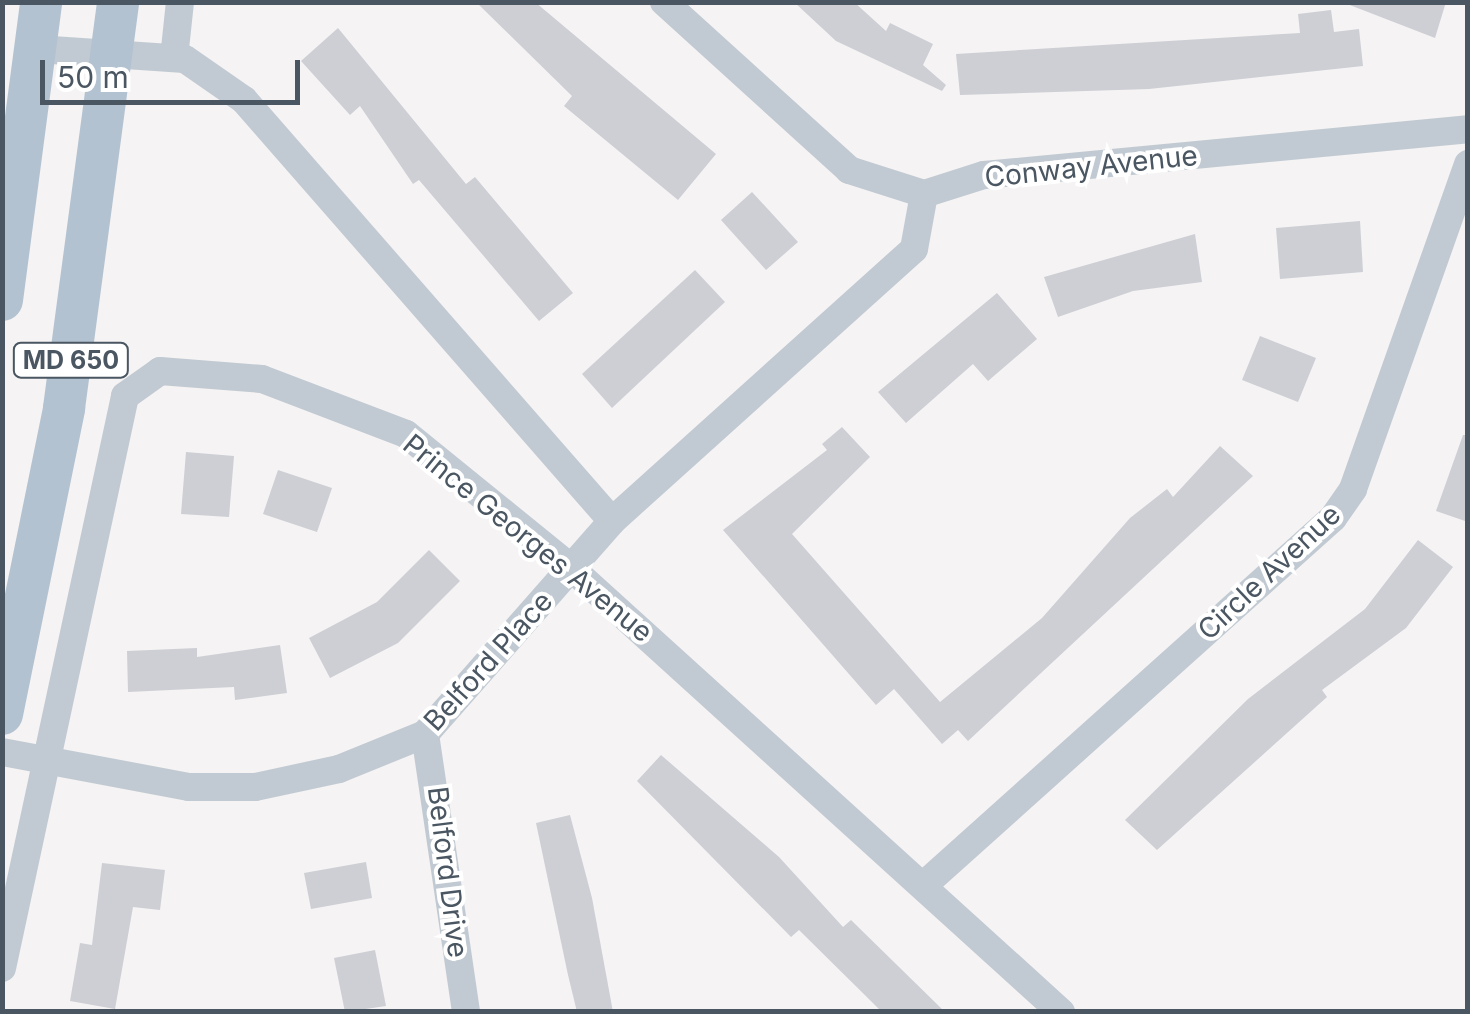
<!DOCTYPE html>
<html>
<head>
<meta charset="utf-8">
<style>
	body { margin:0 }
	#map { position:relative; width:1470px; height:1014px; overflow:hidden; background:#f5f3f3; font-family:Inter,sans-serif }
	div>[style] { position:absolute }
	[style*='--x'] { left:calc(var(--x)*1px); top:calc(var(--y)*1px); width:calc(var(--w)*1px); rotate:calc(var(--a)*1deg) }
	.building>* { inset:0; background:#cdcfd5 }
	.minor>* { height:28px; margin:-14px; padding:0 14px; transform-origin:14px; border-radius:14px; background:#c1cad2 }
	.primary>* { height:42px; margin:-21px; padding:0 21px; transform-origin:21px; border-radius:21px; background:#b3c2d1 }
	span { translate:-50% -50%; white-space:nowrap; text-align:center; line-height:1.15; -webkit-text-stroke:8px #fff; paint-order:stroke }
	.shield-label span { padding:2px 8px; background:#fff; border:2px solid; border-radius:8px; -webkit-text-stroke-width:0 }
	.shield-label { font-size:25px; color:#4a5661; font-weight:700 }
	.street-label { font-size:28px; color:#4a5661 }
	.frame { position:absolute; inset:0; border:5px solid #4a5661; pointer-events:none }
	.scale { position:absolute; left:40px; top:60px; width:260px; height:45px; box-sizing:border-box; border:5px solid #4a5661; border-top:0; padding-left:12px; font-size:30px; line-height:35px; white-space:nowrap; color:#4a5661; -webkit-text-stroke:8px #fff; paint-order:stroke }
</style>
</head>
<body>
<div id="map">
	<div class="building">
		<div style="clip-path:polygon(476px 2px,535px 2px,716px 154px,678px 200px,564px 106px,572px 96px)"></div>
		<div style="clip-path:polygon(794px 2px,854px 2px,886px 31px,890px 23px,933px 44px,923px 65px,946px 85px,942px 91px,836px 41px)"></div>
		<div style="clip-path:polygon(1342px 2px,1446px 2px,1435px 38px)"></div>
		<div style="clip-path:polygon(1331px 10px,1334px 32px,1359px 29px,1363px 66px,1149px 89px,960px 95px,956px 54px,1300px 33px,1298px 14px)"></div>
		<div style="clip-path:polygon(338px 28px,466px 184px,475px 177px,573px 293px,539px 321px,419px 180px,413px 184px,360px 106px,350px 115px,301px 61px)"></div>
		<div style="clip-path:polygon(752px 192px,798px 242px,766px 270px,721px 220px)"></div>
		<div style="clip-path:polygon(1360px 221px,1363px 272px,1280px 279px,1276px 228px)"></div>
		<div style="clip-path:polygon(1195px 234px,1202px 282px,1133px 291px,1058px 317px,1044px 277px)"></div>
		<div style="clip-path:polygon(695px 270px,725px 302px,612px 408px,582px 374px)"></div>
		<div style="clip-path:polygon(997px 293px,1037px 339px,988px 381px,973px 364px,906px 423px,878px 392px)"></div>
		<div style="clip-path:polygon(1260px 336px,1316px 358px,1298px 402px,1242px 380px)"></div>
		<div style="clip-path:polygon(842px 427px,870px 457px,792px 534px,940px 702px,1042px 618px,1130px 518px,1167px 489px,1173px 497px,1220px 446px,1253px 476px,968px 741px,958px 730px,942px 744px,894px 689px,876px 705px,723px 530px,827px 450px,822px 444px)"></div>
		<div style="clip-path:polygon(1463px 435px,1468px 435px,1468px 522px,1436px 511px)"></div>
		<div style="clip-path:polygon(186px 452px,234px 456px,229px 517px,181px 514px)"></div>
		<div style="clip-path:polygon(278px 470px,332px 488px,317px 532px,263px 514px)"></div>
		<div style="clip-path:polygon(1418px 540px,1453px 567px,1406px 628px,1322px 690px,1327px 697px,1157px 850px,1125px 820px,1248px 699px,1365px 609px)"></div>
		<div style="clip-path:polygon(429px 550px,460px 581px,398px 643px,330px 678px,309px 638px,377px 602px)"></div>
		<div style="clip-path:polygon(280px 645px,287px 693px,235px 700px,234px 687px,128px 692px,127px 651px,197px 648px,197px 657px)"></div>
		<div style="clip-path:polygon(661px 755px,779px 857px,843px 927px,851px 920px,945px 1012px,882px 1012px,799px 930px,791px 937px,637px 781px)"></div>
		<div style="clip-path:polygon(570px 815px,592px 898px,613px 1012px,577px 1012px,568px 975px,536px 823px)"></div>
		<div style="clip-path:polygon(366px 862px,372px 898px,311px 909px,304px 873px)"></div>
		<div style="clip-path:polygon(102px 863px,165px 870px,160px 910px,133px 907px,115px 1009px,70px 1001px,80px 943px,92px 945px)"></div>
		<div style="clip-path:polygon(375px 950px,386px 1006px,345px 1012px,334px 958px)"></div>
	</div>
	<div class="minor">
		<div style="--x:664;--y:2;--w:250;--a:42.2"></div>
		<div style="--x:849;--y:170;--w:79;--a:17.7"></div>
		<div style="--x:924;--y:194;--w:63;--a:-17.6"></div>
		<div style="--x:984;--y:175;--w:486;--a:-5.4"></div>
		<div style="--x:37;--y:49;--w:148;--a:3.9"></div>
		<div style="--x:185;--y:59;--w:72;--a:34.8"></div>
		<div style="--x:244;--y:100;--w:559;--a:48.84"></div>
		<div style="--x:174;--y:58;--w:56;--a:-83.9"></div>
		<div style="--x:425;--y:734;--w:281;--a:81.6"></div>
		<div style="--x:2;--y:752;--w:190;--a:10.6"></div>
		<div style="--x:189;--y:787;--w:66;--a:0"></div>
		<div style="--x:255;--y:787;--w:86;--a:-12.1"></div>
		<div style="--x:339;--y:769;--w:93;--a:-22.1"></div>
		<div style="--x:425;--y:734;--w:283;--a:-48.7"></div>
		<div style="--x:612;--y:521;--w:406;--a:-42"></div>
		<div style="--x:914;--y:249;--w:56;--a:-79.7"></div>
		<div style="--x:925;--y:884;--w:548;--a:-41.89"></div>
		<div style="--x:1333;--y:518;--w:35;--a:-55"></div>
		<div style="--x:1353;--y:489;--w:345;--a:-70.5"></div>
		<div style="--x:2;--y:968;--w:585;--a:-77.86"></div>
		<div style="--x:125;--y:396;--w:43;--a:-35.5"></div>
		<div style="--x:160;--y:371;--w:102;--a:4.5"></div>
		<div style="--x:262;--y:379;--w:154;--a:20.9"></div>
		<div style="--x:406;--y:434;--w:211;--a:39"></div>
		<div style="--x:570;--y:567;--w:663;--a:42.19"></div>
	</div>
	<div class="primary">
		<div style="--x:2;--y:300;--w:301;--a:-82.5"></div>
		<div style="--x:2;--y:714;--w:312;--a:-78.5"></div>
		<div style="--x:64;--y:408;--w:410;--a:-82.4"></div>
	</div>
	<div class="shield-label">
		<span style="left:71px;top:360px">MD 650</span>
	</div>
	<div class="street-label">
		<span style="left:1091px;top:166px;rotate:-6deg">Conway Avenue</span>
		<span style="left:528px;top:538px;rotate:39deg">Prince Georges Avenue</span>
		<span style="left:1269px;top:572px;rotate:-43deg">Circle Avenue</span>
		<span style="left:488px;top:661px;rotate:-48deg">Belford Place</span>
		<span style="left:448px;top:872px;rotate:83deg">Belford Drive</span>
	</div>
	<div class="frame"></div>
	<div class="scale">50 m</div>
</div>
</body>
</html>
